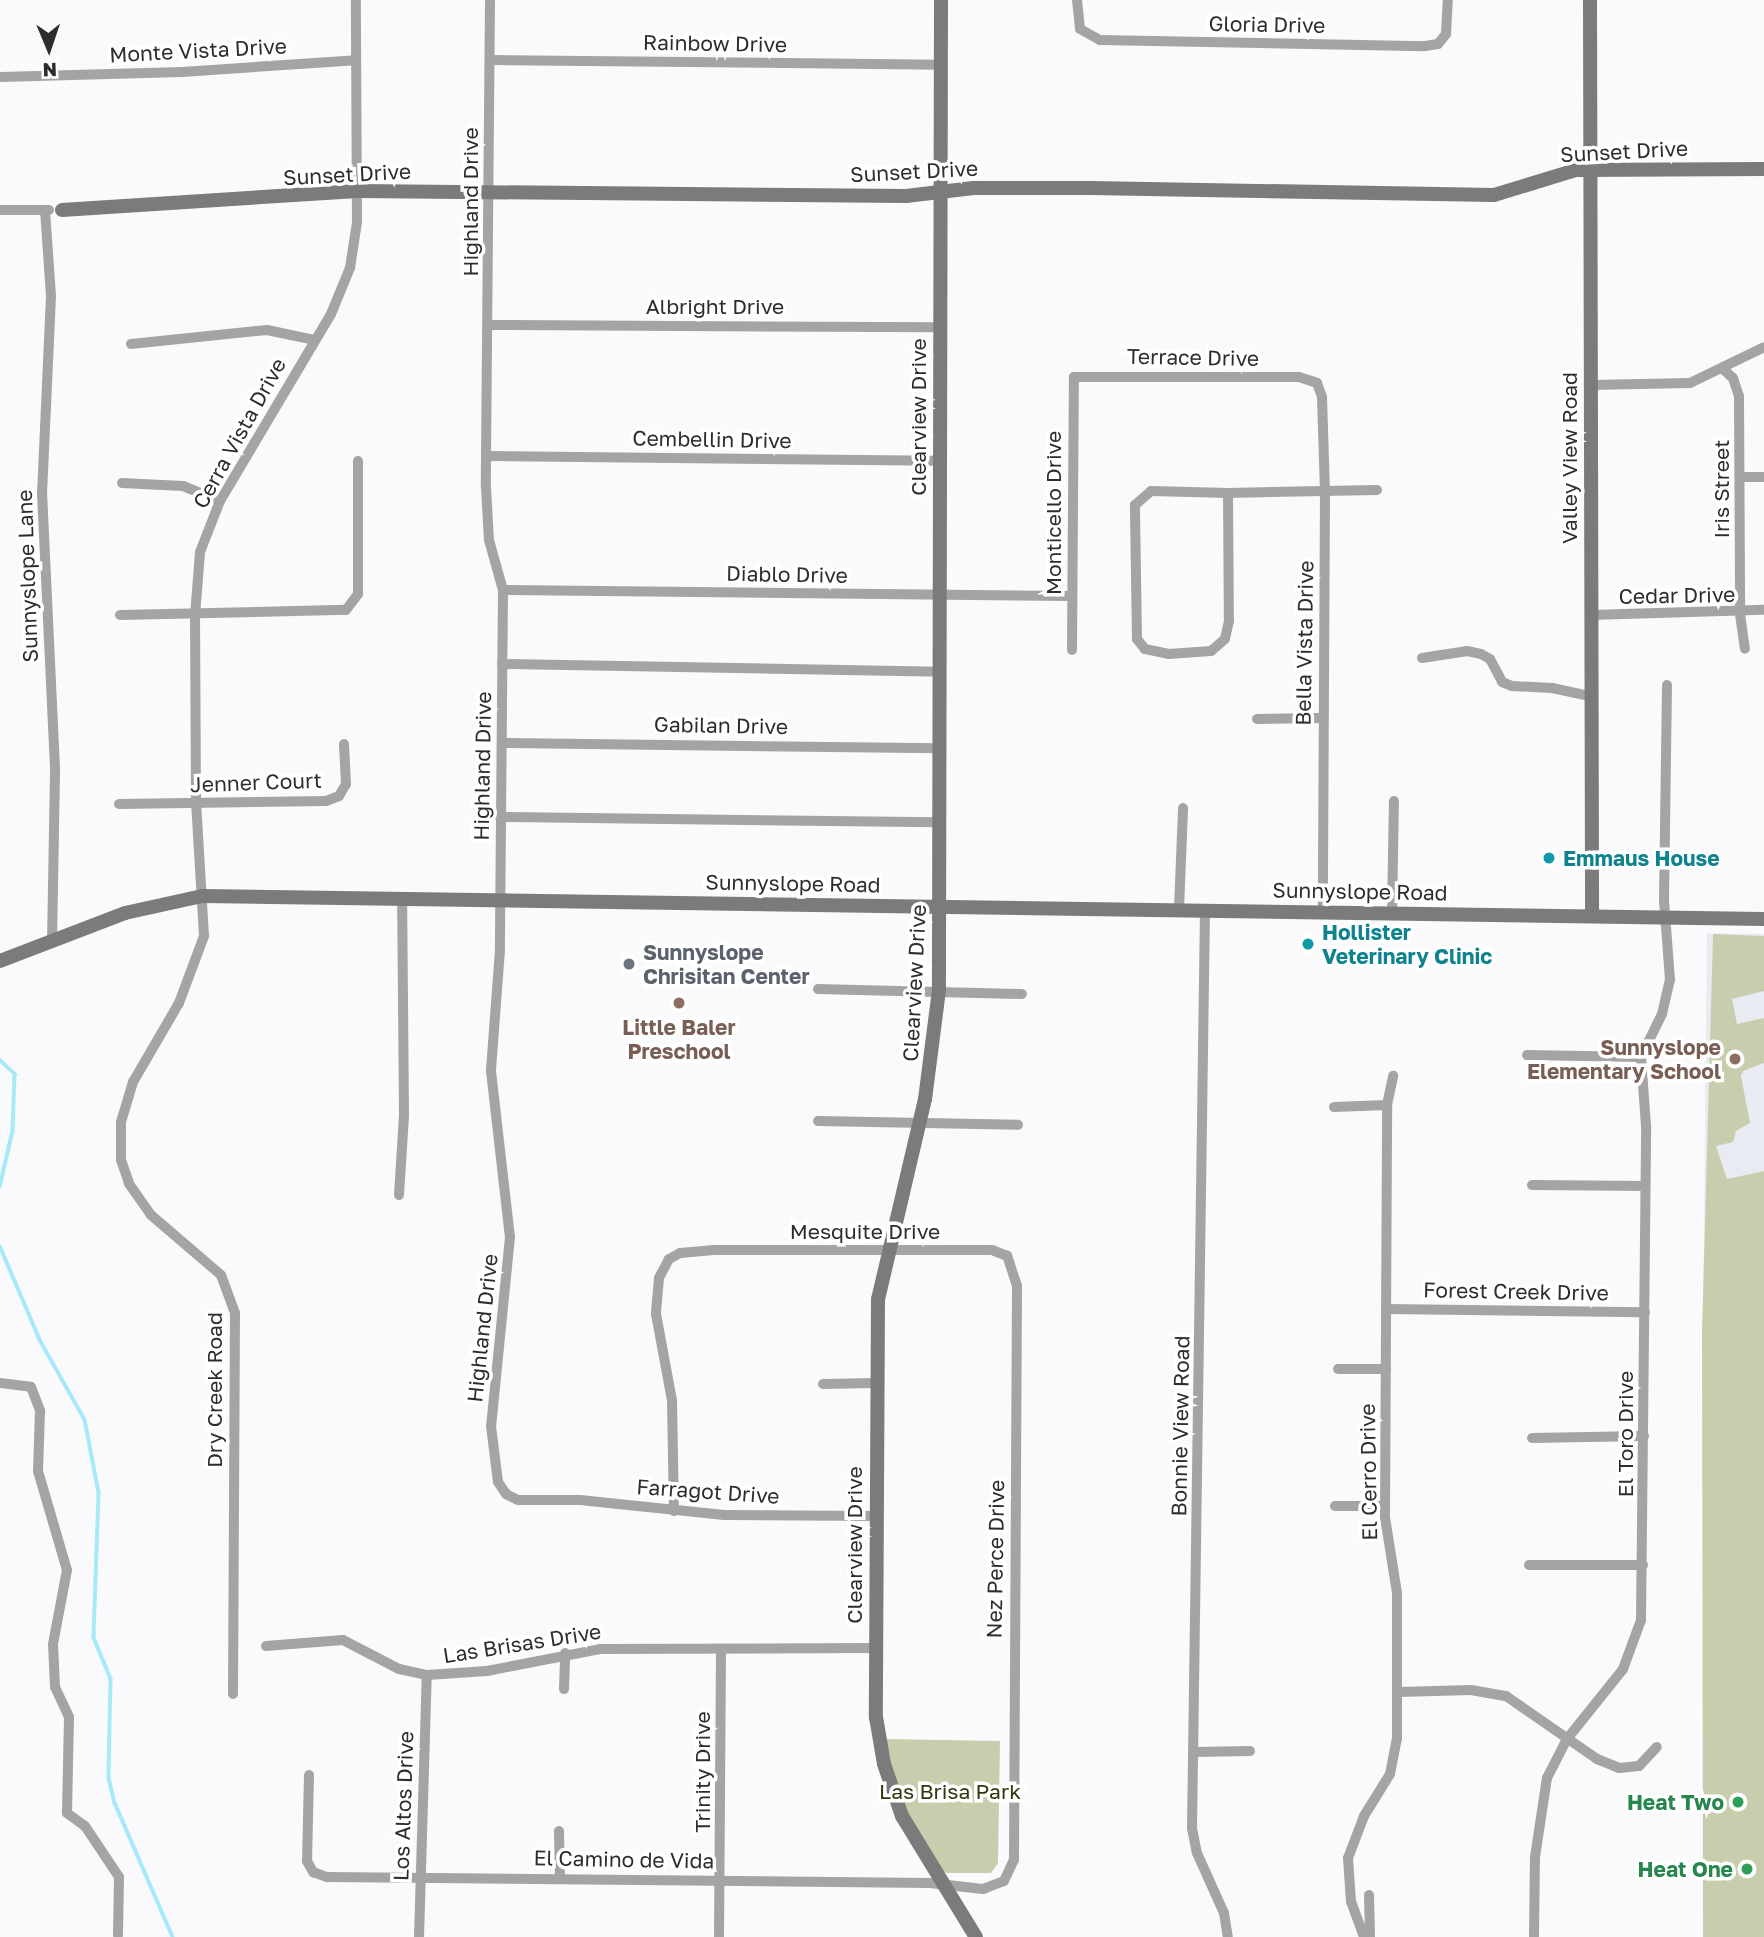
<!DOCTYPE html>
<html>
<head>
<meta charset="utf-8">
<style>
	body { margin:0 }
	#map { position:relative; width:1764px; height:1937px; overflow:hidden; background:#fafafc; font-family:"Golos Text",sans-serif }
	div>[style] { position:absolute }
	[style*='--x'] { left:calc(var(--x)*1px); top:calc(var(--y)*1px); width:calc(var(--w)*1px); rotate:calc(var(--a)*1deg) }
	.built>* { inset:0; background:#e9ebf3 }
	.green>* { inset:0; background:#c8cead }
	.stream>* { height:3.5px; margin:-1.75px; padding:0 1.75px; transform-origin:1.75px; border-radius:1.75px; background:#a6e9fa }
	.street>* { height:10px; margin:-5px; padding:0 5px; transform-origin:5px; border-radius:5px; background:#a5a4a4 }
	.secondary>* { height:14px; margin:-7px; padding:0 7px; transform-origin:7px; border-radius:7px; background:#7c7b7b }
	.dots>* { width:19px; height:19px; translate:-50% -50%; box-sizing:border-box; border:4px solid #fff; border-radius:50% }
	span { translate:-50% -50%; white-space:nowrap; text-align:center; line-height:1.15; -webkit-text-stroke:7px #fff; paint-order:stroke }
	.street-label { font-size:21px; color:#2d2d2d }
	.culture-label { font-size:21px; color:#0d838f; font-weight:700 }
	.left { translate:0 -50%; text-align:left }
	.worship-label { font-size:21px; color:#5b616d; font-weight:700 }
	.education-label { font-size:21px; color:#785e54; font-weight:700 }
	.right { translate:-100% -50%; text-align:right }
	.park-label { font-size:21px; color:#32360d }
	.leisure-label { font-size:21px; color:#27864d; font-weight:700 }
	.north { position:absolute; left:14px; top:14px; width:70px; height:70px; -webkit-text-stroke:5px #fff; paint-order:stroke; rotate:178deg; font-size:19px; font-weight:700; line-height:28px; text-align:center; color:#2d2d2d }
	.north::after { content:''; display:block; margin:auto; width:24px; height:32px; background:#2d2d2d; clip-path:polygon(50% 0,100% 100%,50% 72%,0 100%) }
</style>
</head>
<body>
<div id="map">
	<div class="built">
		<div style="clip-path:polygon(1707px 933px,1764px 934px,1764px 1332px,1703px 1332px)"></div>
	</div>
	<div class="green">
		<div style="clip-path:polygon(1713px 934px,1764px 936px,1764px 991px,1732px 999px,1737px 1024px,1764px 1018px,1764px 1063px,1743px 1071px,1741px 1076px,1750px 1123px,1736px 1131px,1733px 1142px,1716px 1146px,1727px 1179px,1764px 1171px,1764px 1937px,1703px 1937px,1702px 1332px)"></div>
		<div style="clip-path:polygon(886px 1739px,1000px 1741px,998px 1863px,991px 1873px,946px 1873px,939px 1867px,911px 1822px,889px 1768px)"></div>
	</div>
	<div class="stream">
		<div style="--x:0;--y:1060;--w:21;--a:43"></div>
		<div style="--x:15;--y:1074;--w:57;--a:92"></div>
		<div style="--x:13;--y:1131;--w:57;--a:103.1"></div>
		<div style="--x:0;--y:1246;--w:102;--a:66.9"></div>
		<div style="--x:40;--y:1340;--w:92;--a:60.6"></div>
		<div style="--x:85;--y:1420;--w:74;--a:79.1"></div>
		<div style="--x:99;--y:1493;--w:145;--a:92"></div>
		<div style="--x:94;--y:1638;--w:44;--a:67.5"></div>
		<div style="--x:111;--y:1679;--w:99;--a:91.2"></div>
		<div style="--x:109;--y:1778;--w:26;--a:77"></div>
		<div style="--x:115;--y:1803;--w:146;--a:66.6"></div>
	</div>
	<div class="street">
		<div style="--x:490;--y:0;--w:487;--a:90.5"></div>
		<div style="--x:486;--y:487;--w:53;--a:86.8"></div>
		<div style="--x:489;--y:540;--w:52;--a:74.4"></div>
		<div style="--x:503;--y:590;--w:360;--a:90.5"></div>
		<div style="--x:500;--y:950;--w:121;--a:94.3"></div>
		<div style="--x:491;--y:1071;--w:167;--a:83.5"></div>
		<div style="--x:510;--y:1237;--w:190;--a:95.7"></div>
		<div style="--x:491;--y:1426;--w:56;--a:82.9"></div>
		<div style="--x:498;--y:1482;--w:14;--a:56"></div>
		<div style="--x:506;--y:1494;--w:13;--a:27"></div>
		<div style="--x:518;--y:1500;--w:62;--a:0"></div>
		<div style="--x:580;--y:1500;--w:145;--a:5.9"></div>
		<div style="--x:724;--y:1515;--w:151;--a:0.4"></div>
		<div style="--x:1077;--y:0;--w:29;--a:84"></div>
		<div style="--x:1080;--y:29;--w:23;--a:29"></div>
		<div style="--x:1100;--y:40;--w:325;--a:1.1"></div>
		<div style="--x:1425;--y:46;--w:13;--a:-9"></div>
		<div style="--x:1438;--y:44;--w:13;--a:-51"></div>
		<div style="--x:1446;--y:34;--w:34;--a:-87"></div>
		<div style="--x:490;--y:60;--w:451;--a:0.6"></div>
		<div style="--x:0;--y:77;--w:182;--a:-1.6"></div>
		<div style="--x:182;--y:72;--w:174;--a:-3.9"></div>
		<div style="--x:0;--y:210;--w:49;--a:0"></div>
		<div style="--x:45;--y:210;--w:86;--a:86"></div>
		<div style="--x:51;--y:296;--w:196;--a:92.6"></div>
		<div style="--x:42;--y:492;--w:280;--a:87.3"></div>
		<div style="--x:55;--y:772;--w:170;--a:91"></div>
		<div style="--x:490;--y:325;--w:450;--a:0.3"></div>
		<div style="--x:131;--y:344;--w:137;--a:-5.9"></div>
		<div style="--x:267;--y:330;--w:48;--a:12"></div>
		<div style="--x:1723;--y:369;--w:13;--a:42"></div>
		<div style="--x:1733;--y:378;--w:19;--a:72"></div>
		<div style="--x:1739;--y:396;--w:218;--a:89.7"></div>
		<div style="--x:1740;--y:614;--w:35;--a:82"></div>
		<div style="--x:1590;--y:385;--w:100;--a:-1.1"></div>
		<div style="--x:1690;--y:383;--w:82;--a:-25.9"></div>
		<div style="--x:487;--y:456;--w:451;--a:0.6"></div>
		<div style="--x:1740;--y:477;--w:24;--a:0"></div>
		<div style="--x:122;--y:483;--w:61;--a:2.8"></div>
		<div style="--x:183;--y:486;--w:40;--a:22"></div>
		<div style="--x:1151;--y:491;--w:77;--a:1.5"></div>
		<div style="--x:1228;--y:493;--w:128;--a:89.6"></div>
		<div style="--x:1229;--y:621;--w:18;--a:103"></div>
		<div style="--x:1225;--y:639;--w:18;--a:139"></div>
		<div style="--x:1211;--y:651;--w:42;--a:175.9"></div>
		<div style="--x:1169;--y:654;--w:25;--a:-168"></div>
		<div style="--x:1145;--y:649;--w:13;--a:-129"></div>
		<div style="--x:1137;--y:639;--w:134;--a:-90.9"></div>
		<div style="--x:1135;--y:505;--w:21;--a:-41"></div>
		<div style="--x:1228;--y:493;--w:149;--a:-1.2"></div>
		<div style="--x:503;--y:590;--w:568;--a:0.61"></div>
		<div style="--x:120;--y:615;--w:226;--a:-1.3"></div>
		<div style="--x:346;--y:610;--w:20;--a:-53"></div>
		<div style="--x:358;--y:594;--w:133;--a:-90"></div>
		<div style="--x:1591;--y:615;--w:173;--a:-1.7"></div>
		<div style="--x:1072;--y:650;--w:273;--a:-89.6"></div>
		<div style="--x:1074;--y:377;--w:225;--a:0"></div>
		<div style="--x:1299;--y:377;--w:19;--a:18"></div>
		<div style="--x:1317;--y:383;--w:15;--a:70"></div>
		<div style="--x:1322;--y:397;--w:94;--a:88.2"></div>
		<div style="--x:1325;--y:491;--w:419;--a:90.3"></div>
		<div style="--x:1422;--y:658;--w:46;--a:-8.8"></div>
		<div style="--x:1467;--y:651;--w:14;--a:12"></div>
		<div style="--x:1481;--y:654;--w:10;--a:29"></div>
		<div style="--x:1490;--y:659;--w:26;--a:62"></div>
		<div style="--x:1502;--y:682;--w:11;--a:22"></div>
		<div style="--x:1512;--y:686;--w:40;--a:2.9"></div>
		<div style="--x:1552;--y:688;--w:40;--a:12"></div>
		<div style="--x:502;--y:664;--w:438;--a:1"></div>
		<div style="--x:1257;--y:719;--w:66;--a:-0.9"></div>
		<div style="--x:502;--y:743;--w:438;--a:0.7"></div>
		<div style="--x:119;--y:804;--w:207;--a:-0.8"></div>
		<div style="--x:326;--y:801;--w:14;--a:-21"></div>
		<div style="--x:339;--y:796;--w:14;--a:-60"></div>
		<div style="--x:346;--y:784;--w:40;--a:-92.9"></div>
		<div style="--x:500;--y:817;--w:439;--a:0.7"></div>
		<div style="--x:1179;--y:909;--w:101;--a:-87.7"></div>
		<div style="--x:1205;--y:909;--w:919;--a:90.81"></div>
		<div style="--x:1192;--y:1828;--w:25;--a:79"></div>
		<div style="--x:1197;--y:1853;--w:66;--a:65.8"></div>
		<div style="--x:1224;--y:1913;--w:24;--a:81"></div>
		<div style="--x:1392;--y:912;--w:111;--a:-89"></div>
		<div style="--x:818;--y:989;--w:204;--a:1.4"></div>
		<div style="--x:1527;--y:1055;--w:114;--a:1"></div>
		<div style="--x:1334;--y:1107;--w:53;--a:-2.2"></div>
		<div style="--x:818;--y:1121;--w:200;--a:1.1"></div>
		<div style="--x:1532;--y:1185;--w:113;--a:0.5"></div>
		<div style="--x:399;--y:1195;--w:80;--a:-86.4"></div>
		<div style="--x:404;--y:1115;--w:216;--a:-90.5"></div>
		<div style="--x:1387;--y:1309;--w:258;--a:0.7"></div>
		<div style="--x:1338;--y:1369;--w:48;--a:0"></div>
		<div style="--x:0;--y:1383;--w:31;--a:7"></div>
		<div style="--x:31;--y:1387;--w:26;--a:69"></div>
		<div style="--x:40;--y:1411;--w:60;--a:91.9"></div>
		<div style="--x:38;--y:1471;--w:103;--a:73.7"></div>
		<div style="--x:67;--y:1570;--w:75;--a:100.7"></div>
		<div style="--x:53;--y:1644;--w:43;--a:87.3"></div>
		<div style="--x:55;--y:1687;--w:33;--a:65"></div>
		<div style="--x:69;--y:1717;--w:96;--a:91.2"></div>
		<div style="--x:67;--y:1813;--w:22;--a:36"></div>
		<div style="--x:85;--y:1826;--w:61;--a:56.3"></div>
		<div style="--x:119;--y:1877;--w:58;--a:91"></div>
		<div style="--x:823;--y:1384;--w:52;--a:-1.1"></div>
		<div style="--x:1532;--y:1438;--w:112;--a:-1"></div>
		<div style="--x:1335;--y:1506;--w:50;--a:0"></div>
		<div style="--x:1529;--y:1565;--w:114;--a:0"></div>
		<div style="--x:266;--y:1646;--w:77;--a:-4.5"></div>
		<div style="--x:343;--y:1640;--w:63;--a:27.4"></div>
		<div style="--x:399;--y:1669;--w:29;--a:12"></div>
		<div style="--x:427;--y:1675;--w:60;--a:-3.8"></div>
		<div style="--x:487;--y:1671;--w:115;--a:-11"></div>
		<div style="--x:600;--y:1649;--w:276;--a:-0.2"></div>
		<div style="--x:564;--y:1689;--w:36;--a:-88"></div>
		<div style="--x:1398;--y:1692;--w:73;--a:-1.6"></div>
		<div style="--x:1471;--y:1690;--w:36;--a:10"></div>
		<div style="--x:1506;--y:1696;--w:111;--a:34.7"></div>
		<div style="--x:1597;--y:1759;--w:24;--a:22"></div>
		<div style="--x:1619;--y:1768;--w:20;--a:-6"></div>
		<div style="--x:1639;--y:1766;--w:26;--a:-47"></div>
		<div style="--x:233;--y:1694;--w:381;--a:-89.7"></div>
		<div style="--x:235;--y:1313;--w:40;--a:-110.2"></div>
		<div style="--x:221;--y:1275;--w:92;--a:-139.4"></div>
		<div style="--x:151;--y:1215;--w:39;--a:-125"></div>
		<div style="--x:129;--y:1183;--w:24;--a:-109"></div>
		<div style="--x:121;--y:1160;--w:38;--a:-90"></div>
		<div style="--x:121;--y:1122;--w:42;--a:-73.3"></div>
		<div style="--x:133;--y:1082;--w:91;--a:-59.8"></div>
		<div style="--x:179;--y:1003;--w:72;--a:-69.5"></div>
		<div style="--x:204;--y:936;--w:133;--a:-93.4"></div>
		<div style="--x:196;--y:803;--w:187;--a:-90.3"></div>
		<div style="--x:195;--y:616;--w:64;--a:-85.5"></div>
		<div style="--x:200;--y:552;--w:55;--a:-68.6"></div>
		<div style="--x:220;--y:501;--w:217;--a:-59.3"></div>
		<div style="--x:331;--y:314;--w:50;--a:-67.6"></div>
		<div style="--x:350;--y:268;--w:47;--a:-81.3"></div>
		<div style="--x:357;--y:222;--w:222;--a:-90.3"></div>
		<div style="--x:1195;--y:1752;--w:55;--a:-1"></div>
		<div style="--x:309;--y:1775;--w:86;--a:91.3"></div>
		<div style="--x:307;--y:1861;--w:13;--a:61"></div>
		<div style="--x:313;--y:1872;--w:15;--a:20"></div>
		<div style="--x:327;--y:1877;--w:603;--a:0.57"></div>
		<div style="--x:930;--y:1883;--w:53;--a:6.5"></div>
		<div style="--x:983;--y:1889;--w:22;--a:-21"></div>
		<div style="--x:1004;--y:1881;--w:23;--a:-65"></div>
		<div style="--x:1014;--y:1860;--w:574;--a:-89.7"></div>
		<div style="--x:1017;--y:1286;--w:32;--a:-108"></div>
		<div style="--x:1007;--y:1256;--w:16;--a:-158"></div>
		<div style="--x:992;--y:1250;--w:278;--a:180"></div>
		<div style="--x:714;--y:1250;--w:34;--a:175"></div>
		<div style="--x:680;--y:1253;--w:13;--a:151"></div>
		<div style="--x:669;--y:1259;--w:21;--a:118"></div>
		<div style="--x:659;--y:1278;--w:36;--a:95"></div>
		<div style="--x:656;--y:1314;--w:87;--a:79.5"></div>
		<div style="--x:672;--y:1400;--w:111;--a:89"></div>
		<div style="--x:559;--y:1831;--w:46;--a:88.8"></div>
		<div style="--x:1369;--y:1895;--w:42;--a:88.6"></div>
		<div style="--x:419;--y:1937;--w:262;--a:-88.3"></div>
		<div style="--x:719;--y:1937;--w:288;--a:-89.6"></div>
		<div style="--x:1364;--y:1937;--w:37;--a:-110"></div>
		<div style="--x:1351;--y:1902;--w:44;--a:-93.9"></div>
		<div style="--x:1348;--y:1858;--w:45;--a:-69.1"></div>
		<div style="--x:1364;--y:1816;--w:49;--a:-58.2"></div>
		<div style="--x:1390;--y:1774;--w:36;--a:-79"></div>
		<div style="--x:1397;--y:1739;--w:146;--a:-90"></div>
		<div style="--x:1397;--y:1593;--w:77;--a:-99"></div>
		<div style="--x:1385;--y:1517;--w:412;--a:-89.7"></div>
		<div style="--x:1387;--y:1105;--w:30;--a:-78"></div>
		<div style="--x:1534;--y:1937;--w:80;--a:-89.3"></div>
		<div style="--x:1535;--y:1857;--w:80;--a:-81.4"></div>
		<div style="--x:1547;--y:1778;--w:44;--a:-62.9"></div>
		<div style="--x:1567;--y:1739;--w:90;--a:-51.3"></div>
		<div style="--x:1623;--y:1669;--w:52;--a:-69.8"></div>
		<div style="--x:1641;--y:1620;--w:494;--a:-89.4"></div>
		<div style="--x:1646;--y:1126;--w:69;--a:-94.1"></div>
		<div style="--x:1641;--y:1057;--w:48;--a:-64"></div>
		<div style="--x:1662;--y:1014;--w:35;--a:-77"></div>
		<div style="--x:1670;--y:980;--w:80;--a:-94.3"></div>
		<div style="--x:1664;--y:900;--w:215;--a:-89.2"></div>
	</div>
	<div class="secondary">
		<div style="--x:941;--y:0;--w:990;--a:90.12"></div>
		<div style="--x:939;--y:990;--w:110;--a:97.3"></div>
		<div style="--x:925;--y:1099;--w:205;--a:103.2"></div>
		<div style="--x:878;--y:1299;--w:418;--a:90.3"></div>
		<div style="--x:876;--y:1717;--w:48;--a:80.3"></div>
		<div style="--x:884;--y:1764;--w:55;--a:70.9"></div>
		<div style="--x:902;--y:1816;--w:142;--a:58.6"></div>
		<div style="--x:1590;--y:0;--w:915;--a:89.87"></div>
		<div style="--x:62;--y:210;--w:296;--a:-3.7"></div>
		<div style="--x:357;--y:191;--w:549;--a:0.52"></div>
		<div style="--x:906;--y:196;--w:68;--a:-6.7"></div>
		<div style="--x:974;--y:188;--w:117;--a:0"></div>
		<div style="--x:1091;--y:188;--w:403;--a:1"></div>
		<div style="--x:1494;--y:195;--w:86;--a:-17"></div>
		<div style="--x:1576;--y:170;--w:188;--a:-0.3"></div>
		<div style="--x:0;--y:961;--w:134;--a:-21"></div>
		<div style="--x:125;--y:913;--w:79;--a:-12.4"></div>
		<div style="--x:202;--y:896;--w:1562;--a:0.84"></div>
	</div>
	<div class="dots">
		<div style="left:1549px;top:858px;background:#0f9aa8"></div>
		<div style="left:1308px;top:944px;background:#0f9aa8"></div>
		<div style="left:629px;top:964px;background:#6b7280"></div>
		<div style="left:679px;top:1003px;background:#8d6e63"></div>
		<div style="left:1735px;top:1059px;background:#8d6e63"></div>
		<div style="left:1738px;top:1802px;background:#2e9e5b"></div>
		<div style="left:1747px;top:1869px;background:#2e9e5b"></div>
	</div>
	<div class="street-label">
		<span style="left:1267px;top:24px;rotate:1deg">Gloria Drive</span>
		<span style="left:715px;top:43px;rotate:1deg">Rainbow Drive</span>
		<span style="left:198px;top:50px;rotate:-3deg">Monte Vista Drive</span>
		<span style="left:1624px;top:151px;rotate:-3deg">Sunset Drive</span>
		<span style="left:914px;top:171px;rotate:-3deg">Sunset Drive</span>
		<span style="left:347px;top:174px;rotate:-3deg">Sunset Drive</span>
		<span style="left:470px;top:202px;rotate:-90deg">Highland Drive</span>
		<span style="left:715px;top:306px">Albright Drive</span>
		<span style="left:1193px;top:357px;rotate:1deg">Terrace Drive</span>
		<span style="left:918px;top:417px;rotate:-90deg">Clearview Drive</span>
		<span style="left:239px;top:433px;rotate:-61deg">Cerra Vista Drive</span>
		<span style="left:712px;top:439px;rotate:1deg">Cembellin Drive</span>
		<span style="left:1569px;top:458px;rotate:-90deg">Valley View Road</span>
		<span style="left:1721px;top:489px;rotate:-90deg">Iris Street</span>
		<span style="left:1053px;top:513px;rotate:-90deg">Monticello Drive</span>
		<span style="left:787px;top:574px;rotate:1deg">Diablo Drive</span>
		<span style="left:27px;top:576px;rotate:-92deg">Sunnyslope Lane</span>
		<span style="left:1677px;top:595px;rotate:-1deg">Cedar Drive</span>
		<span style="left:1304px;top:643px;rotate:-89deg">Bella Vista Drive</span>
		<span style="left:721px;top:725px;rotate:1deg">Gabilan Drive</span>
		<span style="left:482px;top:766px;rotate:-89deg">Highland Drive</span>
		<span style="left:256px;top:782px;rotate:-2deg">Jenner Court</span>
		<span style="left:793px;top:883px;rotate:1deg">Sunnyslope Road</span>
		<span style="left:1360px;top:891px;rotate:1deg">Sunnyslope Road</span>
		<span style="left:914px;top:983px;rotate:-87deg">Clearview Drive</span>
		<span style="left:865px;top:1231px">Mesquite Drive</span>
		<span style="left:1516px;top:1291px;rotate:1deg">Forest Creek Drive</span>
		<span style="left:482px;top:1328px;rotate:-84deg">Highland Drive</span>
		<span style="left:214px;top:1390px;rotate:-90deg">Dry Creek Road</span>
		<span style="left:1180px;top:1426px;rotate:-89deg">Bonnie View Road</span>
		<span style="left:1625px;top:1434px;rotate:-90deg">El Toro Drive</span>
		<span style="left:1368px;top:1472px;rotate:-91deg">El Cerro Drive</span>
		<span style="left:708px;top:1491px;rotate:4deg">Farragot Drive</span>
		<span style="left:854px;top:1545px;rotate:-90deg">Clearview Drive</span>
		<span style="left:995px;top:1559px;rotate:-89deg">Nez Perce Drive</span>
		<span style="left:522px;top:1643px;rotate:-9deg">Las Brisas Drive</span>
		<span style="left:702px;top:1772px;rotate:-90deg">Trinity Drive</span>
		<span style="left:403px;top:1806px;rotate:-88deg">Los Altos Drive</span>
		<span style="left:624px;top:1859px;rotate:1deg">El Camino de Vida</span>
	</div>
	<div class="culture-label">
		<span class="left" style="left:1563px;top:858px">Emmaus House</span>
		<span class="left" style="left:1322px;top:944px">Hollister<br>Veterinary Clinic</span>
	</div>
	<div class="worship-label">
		<span class="left" style="left:643px;top:964px">Sunnyslope<br>Chrisitan Center</span>
	</div>
	<div class="education-label">
		<span style="left:679px;top:1039px">Little Baler<br>Preschool</span>
		<span class="right" style="left:1721px;top:1059px">Sunnyslope<br>Elementary School</span>
	</div>
	<div class="park-label">
		<span style="left:950px;top:1791px">Las Brisa Park</span>
	</div>
	<div class="leisure-label">
		<span class="right" style="left:1724px;top:1802px">Heat Two</span>
		<span class="right" style="left:1733px;top:1869px">Heat One</span>
	</div>
	<div class="north">N</div>
</div>
</body>
</html>
